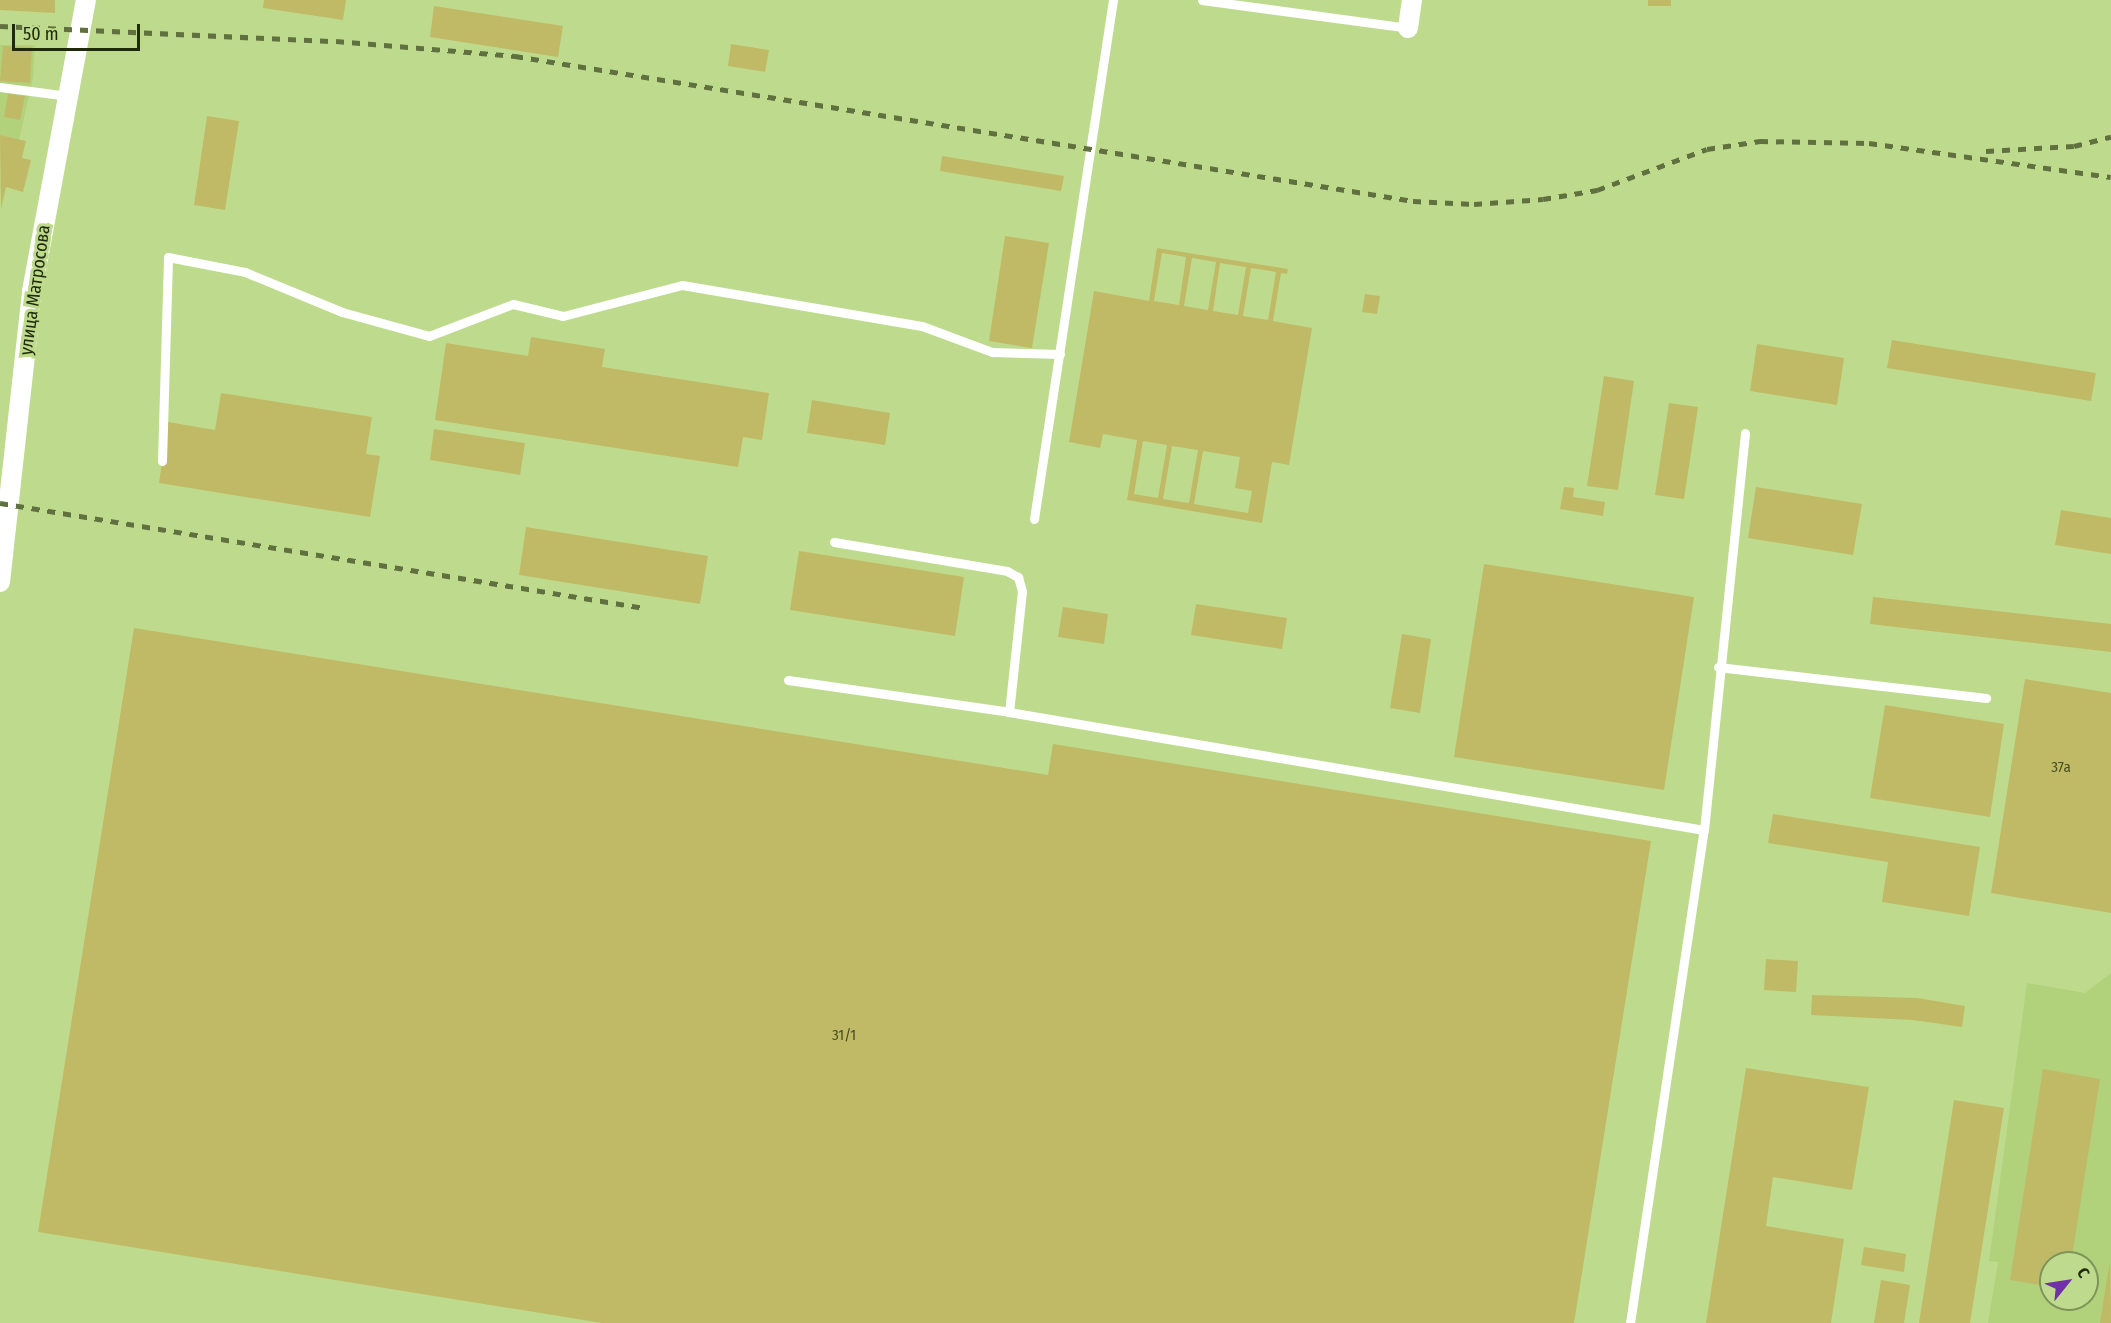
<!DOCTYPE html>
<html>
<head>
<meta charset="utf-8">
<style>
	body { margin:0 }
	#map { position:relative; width:2111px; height:1323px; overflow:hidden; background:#bedb8d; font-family:"Fira Sans Condensed",sans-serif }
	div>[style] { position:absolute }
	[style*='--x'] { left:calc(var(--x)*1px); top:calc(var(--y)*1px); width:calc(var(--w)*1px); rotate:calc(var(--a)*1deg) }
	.built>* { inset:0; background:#b2d17b }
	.building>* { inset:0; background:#c0ba66 }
	.lane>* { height:9px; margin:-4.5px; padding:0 4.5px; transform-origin:4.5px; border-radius:4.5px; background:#fff }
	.street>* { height:20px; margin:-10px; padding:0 10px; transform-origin:10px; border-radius:10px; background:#fff }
	.rail>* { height:4.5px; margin-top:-2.25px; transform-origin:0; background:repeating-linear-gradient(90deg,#60713f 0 8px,transparent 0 16px) }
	span { translate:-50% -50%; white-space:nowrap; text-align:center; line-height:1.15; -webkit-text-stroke:6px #bedb8d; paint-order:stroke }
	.number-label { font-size:15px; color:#484e21 }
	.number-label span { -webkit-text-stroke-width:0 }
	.street-label { font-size:18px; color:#202a0a }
	.north { position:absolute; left:2039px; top:1251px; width:60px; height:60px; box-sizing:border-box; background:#bedb8d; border:2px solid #7f9459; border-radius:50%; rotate:60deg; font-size:16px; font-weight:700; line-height:24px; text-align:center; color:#202a0a }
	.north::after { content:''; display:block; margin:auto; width:21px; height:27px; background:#7131a6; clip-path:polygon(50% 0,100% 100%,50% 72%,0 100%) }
	.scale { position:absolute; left:12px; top:24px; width:128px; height:27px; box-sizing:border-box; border:3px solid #202a0a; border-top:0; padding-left:8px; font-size:18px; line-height:21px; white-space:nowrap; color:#202a0a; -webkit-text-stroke:4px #bedb8d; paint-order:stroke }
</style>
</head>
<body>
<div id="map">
	<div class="built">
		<div style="clip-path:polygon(0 45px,35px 45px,33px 78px,19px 140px,0 135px)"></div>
		<div style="clip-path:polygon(evenodd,2111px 973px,2111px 1323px,1988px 1323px,1998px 1262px,1989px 1261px,2027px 983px,2085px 993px,2111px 973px,2051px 1263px,2087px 1263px,2087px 1299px,2051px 1299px,2051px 1263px)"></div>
	</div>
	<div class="building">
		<div style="clip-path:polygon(0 0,55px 0,55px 13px,0 10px)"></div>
		<div style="clip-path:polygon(264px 0,346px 0,343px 20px,263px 8px)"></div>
		<div style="clip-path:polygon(1648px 0,1671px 0,1671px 6px,1648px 6px)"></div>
		<div style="clip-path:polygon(434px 6px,563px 26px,558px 57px,430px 37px)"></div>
		<div style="clip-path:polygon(731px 44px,769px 50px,765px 72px,728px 66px)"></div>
		<div style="clip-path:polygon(3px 46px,32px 47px,30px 83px,0 81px)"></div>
		<div style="clip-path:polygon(8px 94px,25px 96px,20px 120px,4px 117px)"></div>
		<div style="clip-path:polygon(207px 116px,239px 121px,225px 210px,194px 205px)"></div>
		<div style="clip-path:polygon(0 135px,26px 141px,22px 158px,31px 160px,23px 192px,6px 187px,1px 209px)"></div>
		<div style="clip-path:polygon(942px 156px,1064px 176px,1061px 191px,940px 171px)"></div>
		<div style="clip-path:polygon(1005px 236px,1049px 243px,1032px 348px,989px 341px)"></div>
		<div style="clip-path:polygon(evenodd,1157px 248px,1288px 269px,1287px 274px,1281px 273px,1273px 321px,1312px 328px,1289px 465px,1272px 462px,1262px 523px,1127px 500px,1137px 440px,1103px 434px,1100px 448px,1069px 442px,1094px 291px,1149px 301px,1157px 248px,1162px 253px,1186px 257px,1179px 305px,1154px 301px,1162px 253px,1157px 248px,1192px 258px,1216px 262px,1208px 310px,1184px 306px,1192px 258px,1157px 248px,1220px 263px,1246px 267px,1238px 315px,1213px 311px,1220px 263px,1157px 248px,1251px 268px,1276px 272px,1268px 320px,1243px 316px,1251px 268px,1157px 248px,1143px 441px,1167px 445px,1158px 498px,1134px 494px,1143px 441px,1157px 248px,1172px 446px,1198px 450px,1189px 503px,1163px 499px,1172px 446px,1157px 248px,1203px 451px,1240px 457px,1235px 488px,1252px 491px,1248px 513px,1194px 504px,1203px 451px)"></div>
		<div style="clip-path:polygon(1365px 294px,1380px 296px,1377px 314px,1362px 312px)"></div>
		<div style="clip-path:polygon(531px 337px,605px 349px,602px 367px,769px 393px,762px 440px,743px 437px,738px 467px,435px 420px,446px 343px,528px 356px)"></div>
		<div style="clip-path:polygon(1892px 340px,2096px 373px,2091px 401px,1887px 368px)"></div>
		<div style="clip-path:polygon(1757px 344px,1844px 358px,1837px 405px,1750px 391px)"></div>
		<div style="clip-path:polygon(1604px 376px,1634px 381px,1618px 490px,1587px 486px)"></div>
		<div style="clip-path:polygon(221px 393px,372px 417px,366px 454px,380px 456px,370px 517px,159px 483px,168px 422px,215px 430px)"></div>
		<div style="clip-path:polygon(812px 400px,890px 413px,885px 445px,807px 433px)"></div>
		<div style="clip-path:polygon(1669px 403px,1698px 407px,1684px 499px,1655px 495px)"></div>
		<div style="clip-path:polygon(434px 429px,525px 443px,520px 475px,430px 460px)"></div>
		<div style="clip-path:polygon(1564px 487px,1574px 488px,1573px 497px,1605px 502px,1603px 516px,1560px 509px)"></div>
		<div style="clip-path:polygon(1756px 487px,1862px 504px,1853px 555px,1748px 538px)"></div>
		<div style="clip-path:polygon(2061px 510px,2111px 518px,2111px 554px,2055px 545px)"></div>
		<div style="clip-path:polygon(526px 527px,708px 556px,700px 604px,519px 575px)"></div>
		<div style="clip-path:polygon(799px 551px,964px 577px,955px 636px,790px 610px)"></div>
		<div style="clip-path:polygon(1484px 564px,1694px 597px,1664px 790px,1454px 757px)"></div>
		<div style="clip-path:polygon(1873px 597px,2111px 624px,2111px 652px,1870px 624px)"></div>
		<div style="clip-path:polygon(1196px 604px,1287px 618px,1282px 649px,1191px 635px)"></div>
		<div style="clip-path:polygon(1063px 607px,1108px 614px,1104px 644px,1058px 637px)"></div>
		<div style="clip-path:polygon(134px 628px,1048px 775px,1053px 744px,1651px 841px,1574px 1323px,602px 1323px,38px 1232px)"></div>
		<div style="clip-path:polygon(1402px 634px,1431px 639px,1420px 713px,1390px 708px)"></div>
		<div style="clip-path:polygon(2025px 679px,2111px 693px,2111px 913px,1991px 893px)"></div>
		<div style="clip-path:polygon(1885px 705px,2004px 724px,1990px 817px,1870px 798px)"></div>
		<div style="clip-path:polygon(1773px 814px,1980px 847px,1969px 916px,1882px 902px,1888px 862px,1768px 843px)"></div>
		<div style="clip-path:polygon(1766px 959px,1798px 961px,1796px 992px,1764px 990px)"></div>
		<div style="clip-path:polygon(1812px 995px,1917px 998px,1965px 1006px,1962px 1027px,1913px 1020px,1811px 1015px)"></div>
		<div style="clip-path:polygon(1746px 1068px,1869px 1087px,1852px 1190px,1773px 1177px,1766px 1226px,1844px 1239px,1831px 1323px,1706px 1323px)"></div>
		<div style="clip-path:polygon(2043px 1069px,2100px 1079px,2071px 1263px,2051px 1263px,2051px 1287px,2010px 1280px)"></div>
		<div style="clip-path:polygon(1954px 1100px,2004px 1108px,1970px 1323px,1919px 1323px)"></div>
		<div style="clip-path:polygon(1864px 1247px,1906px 1254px,1904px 1272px,1861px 1265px)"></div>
		<div style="clip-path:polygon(2110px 1261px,2111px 1323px,2100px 1323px)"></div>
		<div style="clip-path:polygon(1881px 1280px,1910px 1285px,1904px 1323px,1874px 1323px)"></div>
	</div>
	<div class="lane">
		<div style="--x:1202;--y:0;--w:208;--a:7.7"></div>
		<div style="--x:0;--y:87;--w:69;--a:7.5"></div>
		<div style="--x:162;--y:461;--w:204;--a:-88.3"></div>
		<div style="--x:168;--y:257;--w:78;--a:11"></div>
		<div style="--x:245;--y:272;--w:105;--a:22.4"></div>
		<div style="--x:342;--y:312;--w:90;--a:15.4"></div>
		<div style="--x:429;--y:336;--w:90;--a:-20.9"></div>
		<div style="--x:513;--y:304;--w:51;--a:13.5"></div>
		<div style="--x:563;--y:316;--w:123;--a:-14.6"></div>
		<div style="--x:682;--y:285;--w:243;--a:9.7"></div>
		<div style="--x:922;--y:326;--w:75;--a:20.4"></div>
		<div style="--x:992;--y:352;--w:68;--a:1.7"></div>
		<div style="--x:1034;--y:519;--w:525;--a:-81.35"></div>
		<div style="--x:834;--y:542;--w:175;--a:9.5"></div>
		<div style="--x:1007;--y:571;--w:13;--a:29"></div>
		<div style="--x:1018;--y:577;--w:15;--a:74"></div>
		<div style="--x:1022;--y:591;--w:122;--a:96.1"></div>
		<div style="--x:1718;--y:667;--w:270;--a:6.6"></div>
		<div style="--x:788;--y:680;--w:223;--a:8.2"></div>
		<div style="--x:1009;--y:712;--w:705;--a:9.64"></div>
		<div style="--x:1630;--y:1323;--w:499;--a:-81.5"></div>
		<div style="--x:1704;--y:830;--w:399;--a:-84.1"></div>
	</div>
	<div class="street">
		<div style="--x:1408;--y:28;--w:28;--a:-82"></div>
		<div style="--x:0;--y:582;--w:293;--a:-83.7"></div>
		<div style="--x:32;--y:291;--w:296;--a:-79.5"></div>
	</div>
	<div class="rail">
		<div style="--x:0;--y:26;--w:336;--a:2.6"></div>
		<div style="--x:336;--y:41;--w:180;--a:4.8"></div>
		<div style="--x:515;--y:56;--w:910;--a:9.17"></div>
		<div style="--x:1413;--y:201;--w:61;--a:2.8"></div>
		<div style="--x:1474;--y:204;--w:69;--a:-4.1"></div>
		<div style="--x:1543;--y:199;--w:55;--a:-9.5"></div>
		<div style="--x:1597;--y:190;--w:117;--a:-20.4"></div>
		<div style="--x:1707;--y:149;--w:54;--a:-8.6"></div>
		<div style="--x:1760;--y:141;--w:109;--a:1.1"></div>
		<div style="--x:1869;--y:143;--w:244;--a:8"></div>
		<div style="--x:1986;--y:151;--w:88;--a:-3.3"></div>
		<div style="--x:2074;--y:146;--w:38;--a:-14"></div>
		<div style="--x:0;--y:503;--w:653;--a:9.26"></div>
	</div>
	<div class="number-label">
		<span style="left:2061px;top:768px">37а</span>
		<span style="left:844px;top:1036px">31/1</span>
	</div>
	<div class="street-label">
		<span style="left:35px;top:290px;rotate:-82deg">улица Матросова</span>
	</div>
	<div class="north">С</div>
	<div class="scale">50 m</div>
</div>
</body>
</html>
